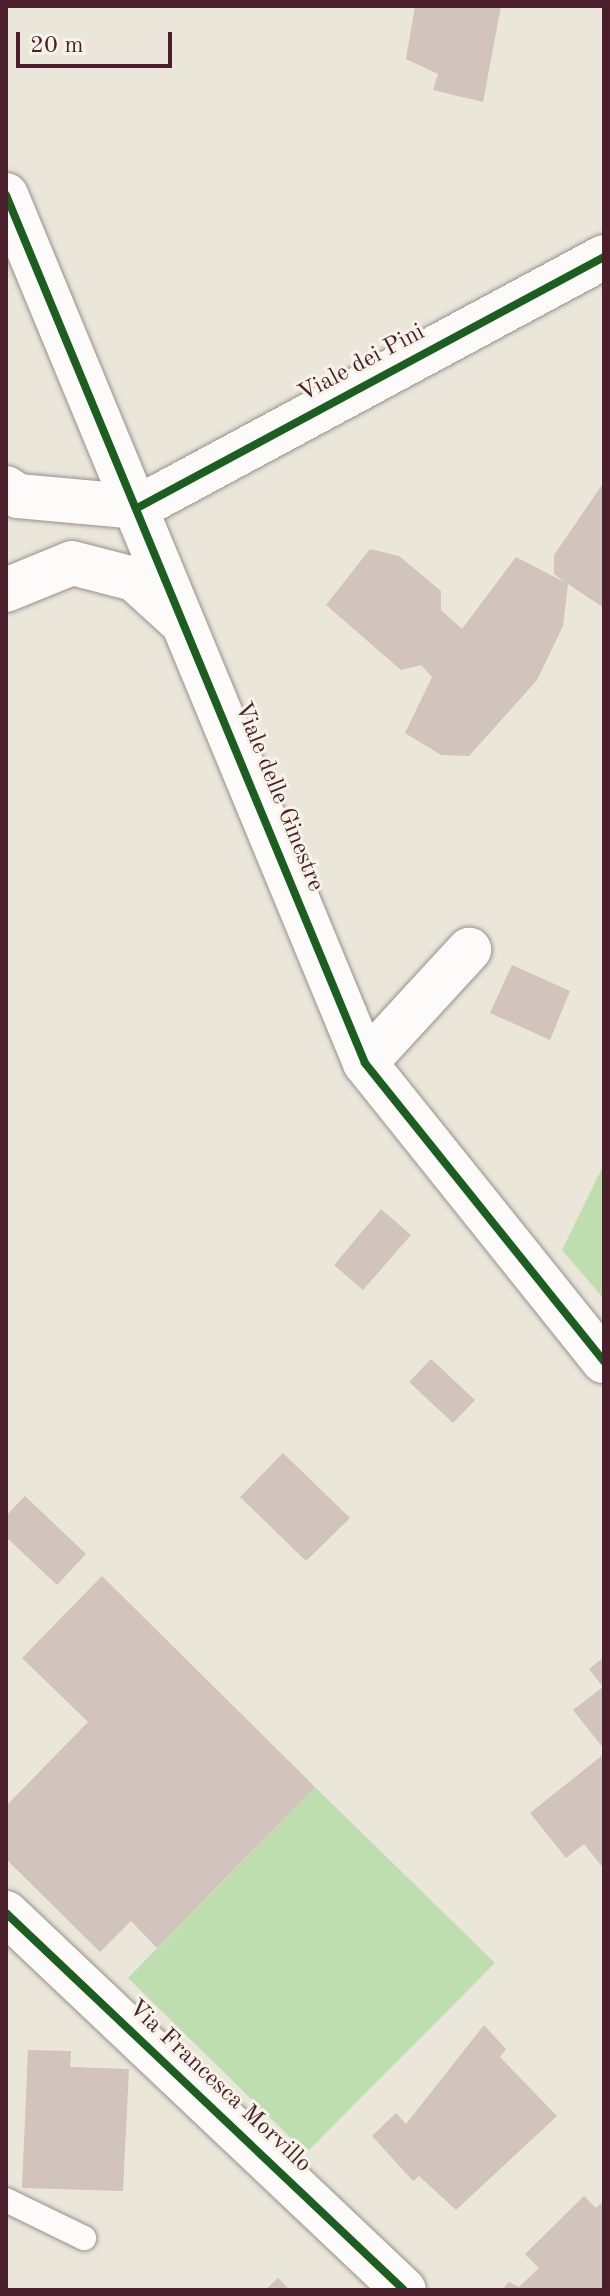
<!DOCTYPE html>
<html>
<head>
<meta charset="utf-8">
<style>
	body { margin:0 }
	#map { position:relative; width:610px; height:2296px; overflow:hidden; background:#eae6da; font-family:"Old Standard TT",serif }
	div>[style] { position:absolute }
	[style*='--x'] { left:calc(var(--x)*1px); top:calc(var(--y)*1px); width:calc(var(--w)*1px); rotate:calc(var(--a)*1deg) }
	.green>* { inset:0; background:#bedeaf }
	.building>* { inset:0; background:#d2c3bd }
	.roads { filter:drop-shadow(0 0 2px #99908c) drop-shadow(0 0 2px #99908c) }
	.service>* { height:24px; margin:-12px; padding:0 12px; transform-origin:12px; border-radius:12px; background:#fcfbf9 }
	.minor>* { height:44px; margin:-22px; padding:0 22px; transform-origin:22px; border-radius:22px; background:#fcfbf9 }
	.cycleway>* { height:8px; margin:-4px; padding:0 4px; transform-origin:4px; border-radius:4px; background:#1b5e20 }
	span { translate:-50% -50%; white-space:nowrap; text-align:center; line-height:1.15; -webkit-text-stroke:6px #f7f3e8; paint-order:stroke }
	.street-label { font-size:24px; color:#4a1f2b }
	.frame { position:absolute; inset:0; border:8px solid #4a1f2b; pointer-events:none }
	.scale { position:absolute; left:16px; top:32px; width:156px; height:36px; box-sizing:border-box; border:4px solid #4a1f2b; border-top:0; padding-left:10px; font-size:24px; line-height:28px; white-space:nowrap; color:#4a1f2b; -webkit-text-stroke:6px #f7f3e8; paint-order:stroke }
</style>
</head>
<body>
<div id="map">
	<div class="green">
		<div style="clip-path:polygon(604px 1164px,604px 1299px,562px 1250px)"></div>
		<div style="clip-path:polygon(315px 1787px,495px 1963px,306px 2153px,128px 1978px)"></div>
	</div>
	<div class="building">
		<div style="clip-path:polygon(415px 6px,501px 6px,483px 102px,433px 90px,438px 74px,406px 59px)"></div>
		<div style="clip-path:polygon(604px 482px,604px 608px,568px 584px,563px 626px,537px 680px,469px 756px,441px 755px,405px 733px,432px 677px,421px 665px,401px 670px,326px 605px,370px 549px,399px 556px,441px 591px,441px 610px,462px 629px,516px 557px,566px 583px,554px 574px,554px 555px)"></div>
		<div style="clip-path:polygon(512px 965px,570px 991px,550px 1040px,490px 1013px)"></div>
		<div style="clip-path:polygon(381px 1209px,411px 1235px,363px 1290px,334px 1265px)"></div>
		<div style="clip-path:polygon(431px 1359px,475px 1400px,453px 1423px,409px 1382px)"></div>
		<div style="clip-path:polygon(283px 1453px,350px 1518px,306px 1561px,240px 1497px)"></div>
		<div style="clip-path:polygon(25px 1496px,86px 1554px,57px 1585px,6px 1537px,6px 1516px)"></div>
		<div style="clip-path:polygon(102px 1576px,315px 1787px,157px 1948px,131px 1921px,100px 1952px,6px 1859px,6px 1806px,88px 1722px,22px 1658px)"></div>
		<div style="clip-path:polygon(604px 1657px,604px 1749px,573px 1710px,603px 1687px,589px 1669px)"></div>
		<div style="clip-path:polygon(604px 1754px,604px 1869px,584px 1844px,566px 1858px,530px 1813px)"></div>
		<div style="clip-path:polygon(484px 2025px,506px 2049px,500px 2057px,557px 2116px,456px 2210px,419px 2176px,413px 2181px,372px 2136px,396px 2113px,406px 2124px)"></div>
		<div style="clip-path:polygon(28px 2050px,71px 2051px,70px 2067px,129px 2069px,123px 2191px,22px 2188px)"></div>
		<div style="clip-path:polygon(584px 2196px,596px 2208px,604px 2201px,604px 2290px,502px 2290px,509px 2282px,519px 2287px,539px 2268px,525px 2254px)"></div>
		<div style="clip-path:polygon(278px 2278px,290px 2290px,265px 2290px)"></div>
	</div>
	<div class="roads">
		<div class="service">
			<div style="--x:6;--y:2200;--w:87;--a:26"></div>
		</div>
		<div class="minor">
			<div style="--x:6;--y:195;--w:939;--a:67.53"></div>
			<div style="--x:365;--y:1063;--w:382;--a:51.3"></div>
			<div style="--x:6;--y:488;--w:14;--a:34"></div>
			<div style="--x:18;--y:496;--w:121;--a:5.2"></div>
			<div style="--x:139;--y:507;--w:528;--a:-28.26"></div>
			<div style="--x:6;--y:590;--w:71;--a:-22.2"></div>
			<div style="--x:72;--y:563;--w:64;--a:14.5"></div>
			<div style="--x:134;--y:579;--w:61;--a:42.3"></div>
			<div style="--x:365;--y:1063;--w:154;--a:-47.4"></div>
			<div style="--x:6;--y:1913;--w:548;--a:43.45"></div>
		</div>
	</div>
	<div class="cycleway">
		<div style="--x:6;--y:195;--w:939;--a:67.53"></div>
		<div style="--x:365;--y:1063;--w:382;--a:51.3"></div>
		<div style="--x:139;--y:507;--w:528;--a:-28.26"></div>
		<div style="--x:6;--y:1913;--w:548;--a:43.45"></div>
	</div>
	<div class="street-label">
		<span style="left:362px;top:364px;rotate:-28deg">Viale dei Pini</span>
		<span style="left:278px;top:797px;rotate:68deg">Viale delle Ginestre</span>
		<span style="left:219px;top:2087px;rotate:43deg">Via Francesca Morvillo</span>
	</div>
	<div class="frame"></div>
	<div class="scale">20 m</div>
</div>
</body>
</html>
